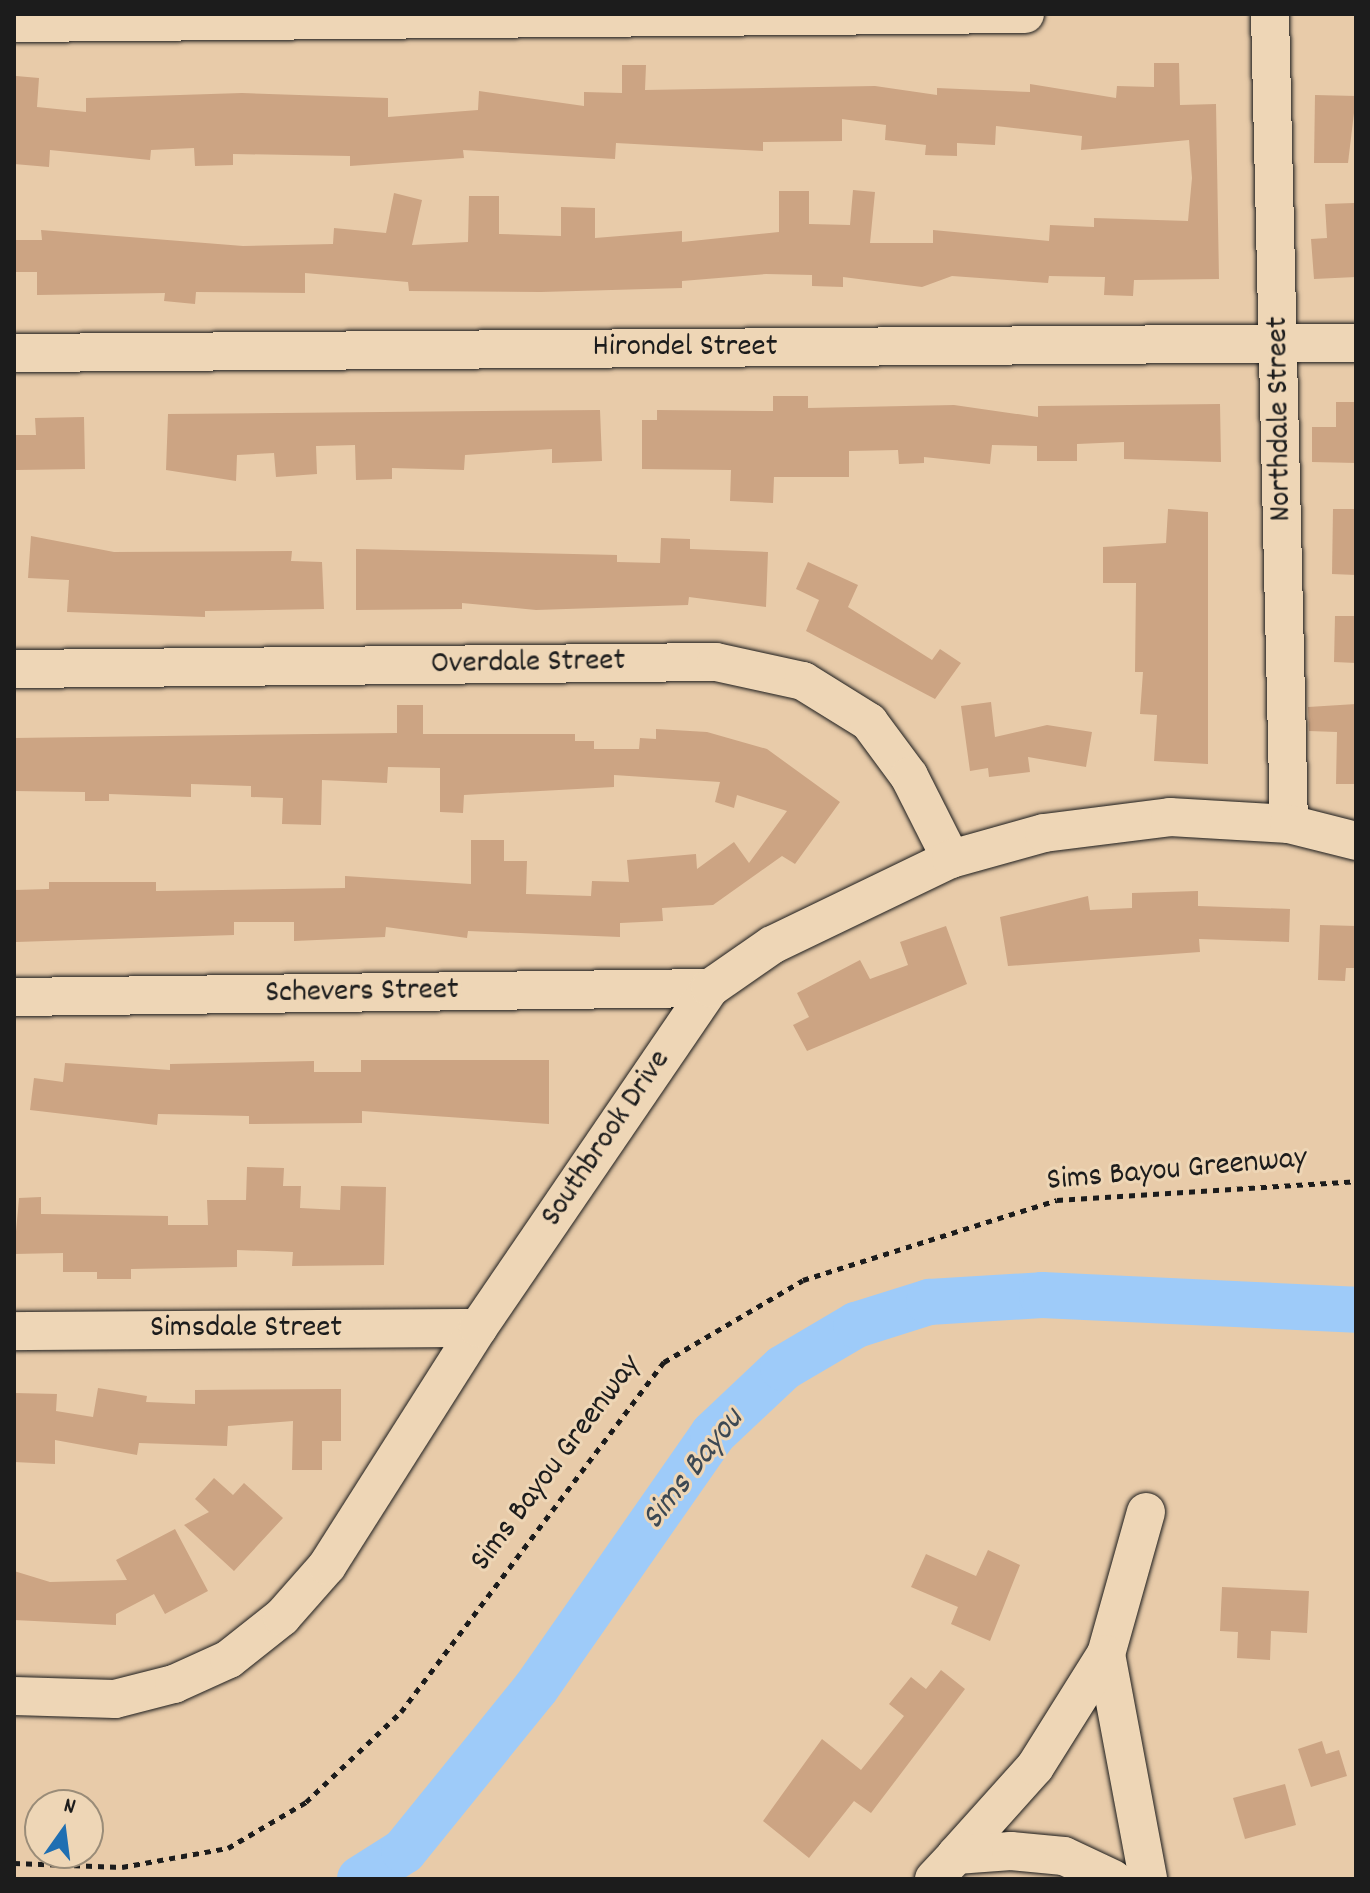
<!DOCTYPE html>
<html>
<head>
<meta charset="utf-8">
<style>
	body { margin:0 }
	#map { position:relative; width:1370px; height:1893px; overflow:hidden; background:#e8cba9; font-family:Dekko,sans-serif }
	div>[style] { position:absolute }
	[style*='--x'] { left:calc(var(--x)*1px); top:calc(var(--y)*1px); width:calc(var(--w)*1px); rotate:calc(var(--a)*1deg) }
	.river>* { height:46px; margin:-23px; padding:0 23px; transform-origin:23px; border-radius:23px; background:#9ecbf9 }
	.building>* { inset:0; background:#cca483 }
	.path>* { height:5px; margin-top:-2.5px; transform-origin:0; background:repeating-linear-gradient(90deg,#1c1c1c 0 6px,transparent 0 12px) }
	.roads { filter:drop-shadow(0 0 2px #1c1c1c) drop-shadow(0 0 2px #1c1c1c) }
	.minor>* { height:38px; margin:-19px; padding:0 19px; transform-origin:19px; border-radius:19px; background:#eed6b6 }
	span { translate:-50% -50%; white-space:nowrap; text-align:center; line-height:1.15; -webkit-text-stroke:6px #eed6b6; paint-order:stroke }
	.street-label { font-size:32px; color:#1c1c1c }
	.water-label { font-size:34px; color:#3c4853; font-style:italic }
	.frame { position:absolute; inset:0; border:16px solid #1c1c1c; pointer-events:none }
	.north { position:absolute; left:24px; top:1789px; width:80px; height:80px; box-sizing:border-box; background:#eed6b6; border:2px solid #9a8c78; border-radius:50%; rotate:14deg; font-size:22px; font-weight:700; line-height:32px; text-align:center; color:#1c1c1c }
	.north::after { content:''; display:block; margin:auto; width:28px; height:36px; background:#1f6fb2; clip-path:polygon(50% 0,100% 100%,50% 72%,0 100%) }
</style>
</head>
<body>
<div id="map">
	<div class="river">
		<div style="--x:360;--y:1879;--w:52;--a:-32.5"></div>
		<div style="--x:404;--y:1851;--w:210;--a:-51"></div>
		<div style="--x:536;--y:1688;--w:310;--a:-55.1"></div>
		<div style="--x:713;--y:1434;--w:96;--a:-43.3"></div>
		<div style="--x:783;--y:1368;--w:85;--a:-30.5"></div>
		<div style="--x:856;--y:1325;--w:77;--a:-17.5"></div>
		<div style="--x:929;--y:1302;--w:113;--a:-3.5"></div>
		<div style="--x:1042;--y:1295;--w:314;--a:2.7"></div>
	</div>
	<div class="building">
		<div style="clip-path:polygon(1154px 63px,1179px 63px,1180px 105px,1216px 104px,1219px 279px,1134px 280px,1133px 296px,1104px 295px,1105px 277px,1049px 276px,1048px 283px,952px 276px,922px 287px,843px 277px,843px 287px,812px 286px,812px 275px,766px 274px,682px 281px,682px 288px,541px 292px,409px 291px,408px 282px,305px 273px,305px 293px,196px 292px,195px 304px,164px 301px,165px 293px,37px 295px,37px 272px,14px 272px,14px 240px,42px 240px,41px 230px,243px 246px,333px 244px,334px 228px,386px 233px,394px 193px,422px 200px,412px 245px,468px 242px,469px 196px,499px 196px,499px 234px,561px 236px,561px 207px,595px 208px,595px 238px,682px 231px,682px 242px,779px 232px,779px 191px,809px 191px,809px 224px,850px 225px,853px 190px,875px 192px,870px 243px,933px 243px,933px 230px,1049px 241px,1050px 225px,1094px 227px,1094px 218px,1188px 221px,1192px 178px,1189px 140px,1081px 150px,1082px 136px,996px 126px,995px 145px,957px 143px,957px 156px,925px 155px,926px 145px,885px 140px,886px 125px,842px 119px,842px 141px,763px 142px,763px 151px,616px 143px,615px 159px,463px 150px,464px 158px,350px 166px,350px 156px,233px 154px,233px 165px,195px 166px,194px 148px,151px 150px,150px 160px,50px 150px,49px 167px,14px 164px,16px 76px,39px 78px,37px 107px,86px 112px,86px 98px,242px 93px,388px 98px,388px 117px,478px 110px,479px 91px,584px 106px,584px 92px,622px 93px,622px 65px,646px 65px,645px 90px,875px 86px,937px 95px,937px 88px,1030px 92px,1030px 84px,1116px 98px,1117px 86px,1154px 87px)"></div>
		<div style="clip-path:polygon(1315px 95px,1356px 96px,1348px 163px,1314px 163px)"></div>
		<div style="clip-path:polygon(1354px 203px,1356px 277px,1314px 279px,1311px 239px,1327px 238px,1325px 204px)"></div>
		<div style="clip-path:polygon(773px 396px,808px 396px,808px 408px,954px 405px,1038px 417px,1038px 406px,1220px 404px,1221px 462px,1124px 459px,1124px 442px,1077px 444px,1077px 461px,1037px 461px,1037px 446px,992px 445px,990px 464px,924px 457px,924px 463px,899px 464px,898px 450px,849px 451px,849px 477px,774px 477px,773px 503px,730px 501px,731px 470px,642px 469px,642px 420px,657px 420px,657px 410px,773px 411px)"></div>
		<div style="clip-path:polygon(1336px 402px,1356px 402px,1356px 463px,1312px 462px,1312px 427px,1336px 427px)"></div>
		<div style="clip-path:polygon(600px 410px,602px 461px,552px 463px,552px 449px,465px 455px,464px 470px,392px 468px,392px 479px,356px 480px,355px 445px,316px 446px,317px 474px,276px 477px,274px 453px,237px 455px,236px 481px,166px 470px,168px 414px)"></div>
		<div style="clip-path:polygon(84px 417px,85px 469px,16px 470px,16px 435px,36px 435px,35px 418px)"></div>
		<div style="clip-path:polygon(1168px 509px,1208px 512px,1208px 764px,1154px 761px,1157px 715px,1140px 714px,1143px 672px,1135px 672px,1136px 583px,1103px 583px,1103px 547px,1166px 543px)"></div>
		<div style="clip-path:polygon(1333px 509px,1356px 509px,1356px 575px,1332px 574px)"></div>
		<div style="clip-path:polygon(31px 536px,114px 552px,292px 551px,291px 561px,322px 562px,324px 609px,205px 611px,205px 617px,67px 612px,69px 580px,28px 578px)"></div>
		<div style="clip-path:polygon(661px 538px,690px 539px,690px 549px,768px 552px,766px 607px,689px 597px,688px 605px,536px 610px,462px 603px,462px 609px,356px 610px,356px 549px,617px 555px,617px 562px,660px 563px)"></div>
		<div style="clip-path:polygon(808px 562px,858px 585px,848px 607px,932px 660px,940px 649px,961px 663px,935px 699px,806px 631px,819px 600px,796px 589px)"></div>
		<div style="clip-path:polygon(1335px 616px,1356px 616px,1356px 663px,1334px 662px)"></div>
		<div style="clip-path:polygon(991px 702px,995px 737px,1047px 725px,1092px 732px,1086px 767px,1028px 757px,1030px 772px,989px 777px,988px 768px,970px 771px,961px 706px)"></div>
		<div style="clip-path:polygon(1356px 704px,1356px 784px,1336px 784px,1337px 732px,1309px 731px,1308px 707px)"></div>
		<div style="clip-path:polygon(397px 705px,423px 705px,423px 734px,575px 734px,575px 741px,594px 741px,594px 749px,639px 749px,640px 738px,656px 739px,656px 729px,707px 732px,767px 749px,840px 802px,795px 864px,782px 856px,713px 905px,662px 908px,663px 921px,620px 923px,620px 937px,468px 931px,467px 938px,386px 927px,385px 937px,294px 941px,294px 922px,234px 922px,234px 935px,16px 942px,15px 890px,49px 889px,49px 882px,156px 882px,156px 891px,345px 888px,345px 876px,471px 884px,471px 840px,504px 840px,504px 861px,527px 861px,526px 894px,591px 896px,592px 881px,629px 882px,627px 860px,696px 854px,697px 869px,734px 842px,749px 863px,787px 811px,737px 795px,734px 808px,715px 802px,720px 782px,614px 775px,614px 787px,464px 795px,463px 813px,440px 812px,440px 768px,388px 767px,387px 783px,322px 780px,321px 825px,282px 824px,283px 798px,251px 797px,251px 786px,191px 784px,191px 797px,109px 794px,109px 801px,85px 801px,85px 792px,14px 791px,14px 738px,397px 733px)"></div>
		<div style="clip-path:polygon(1198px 891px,1198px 906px,1290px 909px,1289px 942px,1199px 939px,1200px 952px,1008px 966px,1000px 917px,1088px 896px,1090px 910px,1132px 908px,1132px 893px)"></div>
		<div style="clip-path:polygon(1320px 925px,1356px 926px,1356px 968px,1346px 968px,1345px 981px,1318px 980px)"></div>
		<div style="clip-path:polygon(946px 926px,967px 984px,807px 1051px,793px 1025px,809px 1017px,797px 993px,860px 960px,870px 979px,908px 965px,900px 942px)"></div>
		<div style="clip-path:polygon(361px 1060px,549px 1060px,549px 1124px,362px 1111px,362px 1123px,249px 1124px,249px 1116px,158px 1114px,157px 1125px,30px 1110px,34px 1078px,63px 1082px,65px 1063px,170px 1070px,170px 1064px,314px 1061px,314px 1072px,361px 1072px)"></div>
		<div style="clip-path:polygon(247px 1167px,284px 1168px,283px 1186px,301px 1186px,300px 1208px,340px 1210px,341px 1186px,386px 1187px,384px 1265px,292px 1266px,293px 1252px,237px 1250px,237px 1267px,131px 1269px,131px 1279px,97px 1279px,97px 1272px,63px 1272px,63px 1253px,14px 1254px,19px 1198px,41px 1197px,41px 1214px,168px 1216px,168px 1225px,208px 1225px,207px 1200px,246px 1200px)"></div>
		<div style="clip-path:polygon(98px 1388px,147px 1396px,146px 1402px,195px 1404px,195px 1390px,341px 1389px,341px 1441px,322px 1441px,322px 1470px,292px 1470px,293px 1421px,228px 1426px,227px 1446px,139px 1443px,137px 1455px,55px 1440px,55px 1464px,14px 1462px,14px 1393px,57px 1394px,56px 1411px,93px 1417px)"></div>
		<div style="clip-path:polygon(214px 1478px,233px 1495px,244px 1483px,283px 1518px,234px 1571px,184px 1525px,209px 1512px,195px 1499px)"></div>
		<div style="clip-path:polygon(175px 1529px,208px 1591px,165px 1614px,154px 1594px,116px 1614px,116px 1625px,14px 1620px,14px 1571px,50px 1582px,127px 1580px,116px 1560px)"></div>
		<div style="clip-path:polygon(988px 1550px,1020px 1565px,990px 1641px,951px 1624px,958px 1607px,911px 1587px,926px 1554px,976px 1576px)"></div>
		<div style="clip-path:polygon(1222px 1587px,1309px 1591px,1307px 1633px,1271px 1631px,1270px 1660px,1237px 1658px,1238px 1632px,1220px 1631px)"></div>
		<div style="clip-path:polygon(941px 1670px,965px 1689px,871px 1813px,854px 1801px,809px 1858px,763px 1821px,822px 1739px,861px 1770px,904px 1716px,889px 1704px,911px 1677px,926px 1689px)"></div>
		<div style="clip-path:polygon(1322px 1741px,1326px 1754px,1339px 1750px,1347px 1776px,1311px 1787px,1298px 1749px)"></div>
		<div style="clip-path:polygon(1285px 1784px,1296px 1825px,1245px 1839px,1233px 1798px)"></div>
	</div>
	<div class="path">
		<div style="--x:14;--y:1863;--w:108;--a:2.1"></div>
		<div style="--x:122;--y:1867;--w:108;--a:-10.2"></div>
		<div style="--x:228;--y:1848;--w:91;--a:-30.5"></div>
		<div style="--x:306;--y:1802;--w:131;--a:-43.5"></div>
		<div style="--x:401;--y:1712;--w:438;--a:-53.1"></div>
		<div style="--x:664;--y:1362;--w:161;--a:-30.5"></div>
		<div style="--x:803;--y:1280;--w:266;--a:-17.5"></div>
		<div style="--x:1057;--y:1200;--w:300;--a:-3.6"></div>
	</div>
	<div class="roads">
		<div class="minor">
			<div style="--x:1270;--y:14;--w:810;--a:88.66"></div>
			<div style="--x:14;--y:23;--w:1011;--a:-0.51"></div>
			<div style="--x:14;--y:353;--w:1342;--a:-0.43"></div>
			<div style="--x:14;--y:669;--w:702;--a:-0.57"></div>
			<div style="--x:716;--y:662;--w:89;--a:12.3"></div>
			<div style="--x:803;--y:681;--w:78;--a:31.8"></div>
			<div style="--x:869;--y:722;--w:67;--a:53.5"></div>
			<div style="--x:909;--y:776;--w:93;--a:63.2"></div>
			<div style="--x:14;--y:997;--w:696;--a:-0.74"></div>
			<div style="--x:14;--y:1331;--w:464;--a:-0.4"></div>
			<div style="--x:1146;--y:1512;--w:148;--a:105.7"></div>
			<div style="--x:1106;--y:1654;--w:229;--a:79.4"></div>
			<div style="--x:14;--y:1696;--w:101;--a:1.7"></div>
			<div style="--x:115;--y:1699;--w:61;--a:-14.3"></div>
			<div style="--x:174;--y:1684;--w:60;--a:-24.4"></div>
			<div style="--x:229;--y:1659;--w:68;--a:-38.4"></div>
			<div style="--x:282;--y:1617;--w:68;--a:-48.6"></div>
			<div style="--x:327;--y:1566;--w:282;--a:-57.6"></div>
			<div style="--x:478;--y:1328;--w:412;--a:-55.7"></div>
			<div style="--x:710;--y:988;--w:75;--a:-34.7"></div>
			<div style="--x:772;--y:945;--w:199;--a:-25.7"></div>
			<div style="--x:951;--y:859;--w:97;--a:-15.6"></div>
			<div style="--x:1044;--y:833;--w:127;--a:-7.2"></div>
			<div style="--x:1170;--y:817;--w:119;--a:3.4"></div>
			<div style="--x:1289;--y:824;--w:69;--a:14.2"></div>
			<div style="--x:956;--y:1855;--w:118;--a:-48.1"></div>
			<div style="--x:1035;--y:1767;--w:133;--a:-57.9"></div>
			<div style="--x:934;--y:1879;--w:33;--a:-47"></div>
			<div style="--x:956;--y:1855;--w:55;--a:-4.2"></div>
			<div style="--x:1011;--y:1851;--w:53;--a:5.4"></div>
			<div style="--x:1064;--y:1856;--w:54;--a:25.1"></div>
		</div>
	</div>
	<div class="street-label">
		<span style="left:685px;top:348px">Hirondel Street</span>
		<span style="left:1281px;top:419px;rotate:-91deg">Northdale Street</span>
		<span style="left:528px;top:664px;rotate:-1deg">Overdale Street</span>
		<span style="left:362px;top:993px;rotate:-1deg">Schevers Street</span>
		<span style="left:607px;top:1139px;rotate:-56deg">Southbrook Drive</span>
		<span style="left:1177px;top:1171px;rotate:-5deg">Sims Bayou Greenway</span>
		<span style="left:246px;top:1329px">Simsdale Street</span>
		<span style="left:557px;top:1464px;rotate:-53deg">Sims Bayou Greenway</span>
	</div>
	<div class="water-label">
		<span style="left:694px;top:1470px;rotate:-52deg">Sims Bayou</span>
	</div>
	<div class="frame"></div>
	<div class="north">N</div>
</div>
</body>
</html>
